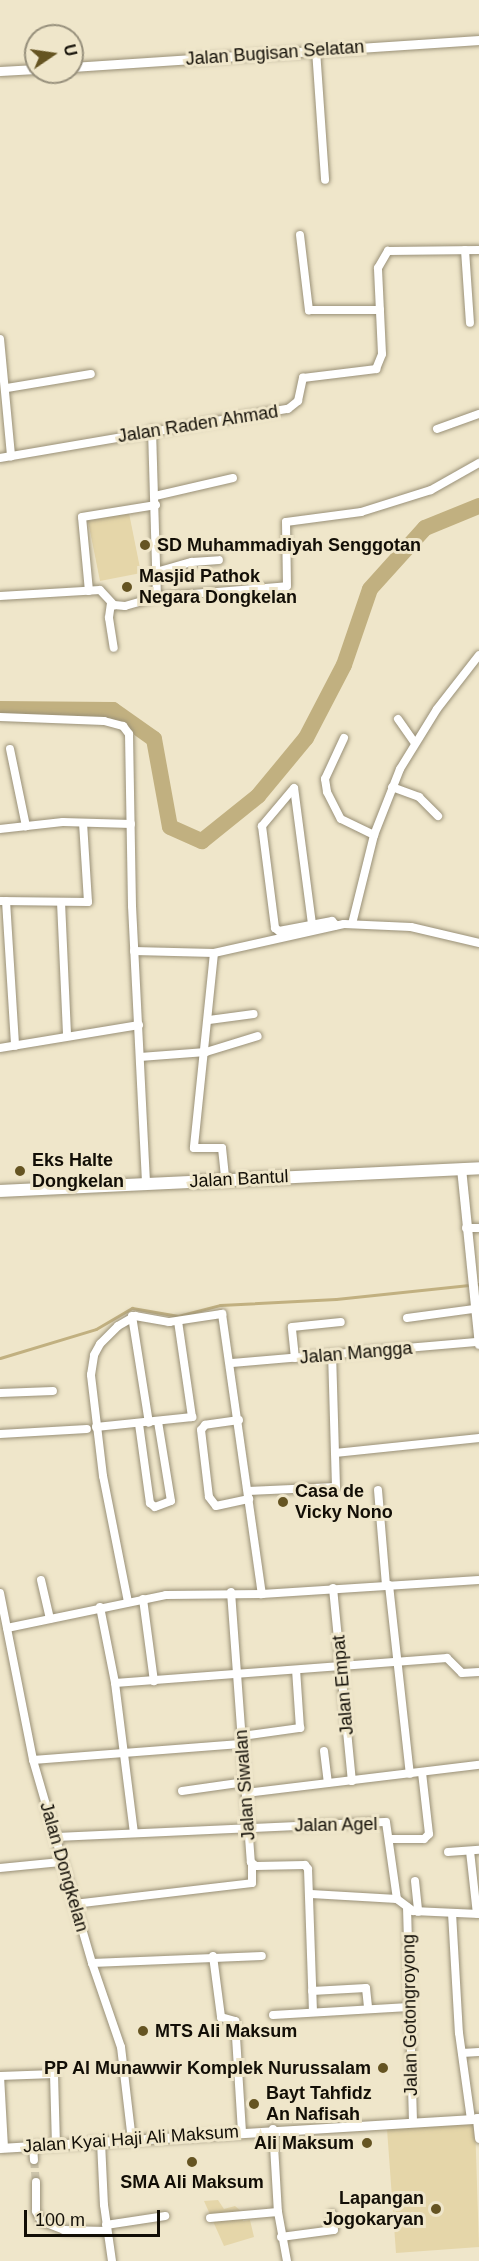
<!DOCTYPE html>
<html>
<head>
<meta charset="utf-8">
<style>
	body { margin:0 }
	#map { position:relative; width:479px; height:2261px; overflow:hidden; background:#efe6ca; font-family:Arial,sans-serif }
	div>[style] { position:absolute }
	[style*='--x'] { left:calc(var(--x)*1px); top:calc(var(--y)*1px); width:calc(var(--w)*1px); rotate:calc(var(--a)*1deg) }
	.green>* { inset:0; background:#e5d6a9 }
	.stream>* { height:3px; margin:-1.5px; padding:0 1.5px; transform-origin:1.5px; border-radius:1.5px; background:#c1b080 }
	.river>* { height:16px; margin:-8px; padding:0 8px; transform-origin:8px; border-radius:8px; background:#c1b080 }
	.minor-tunnel>* { height:8px; margin-top:-4px; transform-origin:0; background:repeating-linear-gradient(90deg,#cec6ad 0 8px,transparent 0 12px) }
	.roads { filter:drop-shadow(0 0 2px #999077) drop-shadow(0 0 2px #999077) }
	.minor>* { height:8px; margin:-4px; padding:0 4px; transform-origin:4px; border-radius:4px; background:#fff }
	.tertiary>* { height:9px; margin:-4.5px; padding:0 4.5px; transform-origin:4.5px; border-radius:4.5px; background:#fff }
	.secondary>* { height:10px; margin:-5px; padding:0 5px; transform-origin:5px; border-radius:5px; background:#fff }
	.primary>* { height:12px; margin:-6px; padding:0 6px; transform-origin:6px; border-radius:6px; background:#fff }
	.dots>* { width:16px; height:16px; translate:-50% -50%; box-sizing:border-box; border:3px solid #efe6ca; border-radius:50% }
	span { translate:-50% -50%; white-space:nowrap; text-align:center; line-height:1.15; -webkit-text-stroke:6px #efe6ca; paint-order:stroke }
	.street-label { font-size:18px; color:#120e06 }
	.poi-label { font-size:18px; color:#120e06; font-weight:700 }
	.left { translate:0 -50%; text-align:left }
	.right { translate:-100% -50%; text-align:right }
	.north { position:absolute; left:24px; top:24px; width:60px; height:60px; box-sizing:border-box; background:#efe6ca; border:2px solid #97907c; border-radius:50%; rotate:77deg; font-size:16px; font-weight:700; line-height:24px; text-align:center; color:#120e06 }
	.north::after { content:''; display:block; margin:auto; width:21px; height:27px; background:#655422; clip-path:polygon(50% 0,100% 100%,50% 72%,0 100%) }
	.scale { position:absolute; left:24px; top:2210px; width:136px; height:27px; box-sizing:border-box; border:3px solid #120e06; border-top:0; padding-left:8px; font-size:18px; line-height:21px; white-space:nowrap; color:#120e06; -webkit-text-stroke:4px #efe6ca; paint-order:stroke }
</style>
</head>
<body>
<div id="map">
	<div class="green">
		<div style="clip-path:polygon(129px 513px,141px 573px,100px 581px,88px 521px)"></div>
		<div style="clip-path:polygon(475px 2122px,479px 2247px,396px 2253px,387px 2129px)"></div>
		<div style="clip-path:polygon(218px 2200px,224px 2209px,235px 2206px,243px 2213px,243px 2221px,250px 2220px,254px 2237px,224px 2246px,204px 2201px)"></div>
	</div>
	<div class="stream">
		<div style="--x:0;--y:1358;--w:100;--a:-16.8"></div>
		<div style="--x:96;--y:1329;--w:42;--a:-30.3"></div>
		<div style="--x:132;--y:1308;--w:47;--a:9.9"></div>
		<div style="--x:178;--y:1316;--w:43;--a:-14.7"></div>
		<div style="--x:220;--y:1305;--w:116;--a:-3"></div>
		<div style="--x:336;--y:1299;--w:144;--a:-6"></div>
	</div>
	<div class="river">
		<div style="--x:0;--y:709;--w:113;--a:0.5"></div>
		<div style="--x:113;--y:710;--w:50;--a:35.3"></div>
		<div style="--x:154;--y:739;--w:89;--a:79.7"></div>
		<div style="--x:170;--y:827;--w:35;--a:24"></div>
		<div style="--x:202;--y:841;--w:72;--a:-38.8"></div>
		<div style="--x:258;--y:796;--w:75;--a:-50.4"></div>
		<div style="--x:306;--y:738;--w:82;--a:-62.5"></div>
		<div style="--x:344;--y:665;--w:80;--a:-71.1"></div>
		<div style="--x:370;--y:589;--w:82;--a:-48"></div>
		<div style="--x:425;--y:528;--w:58;--a:-22.2"></div>
	</div>
	<div class="minor-tunnel">
		<div style="--x:34;--y:2160;--w:22;--a:85"></div>
	</div>
	<div class="roads">
		<div class="minor">
			<div style="--x:316;--y:50;--w:130;--a:86"></div>
			<div style="--x:300;--y:235;--w:76;--a:83.2"></div>
			<div style="--x:309;--y:310;--w:71;--a:0"></div>
			<div style="--x:465;--y:250;--w:73;--a:86.1"></div>
			<div style="--x:0;--y:339;--w:118;--a:84.6"></div>
			<div style="--x:7;--y:388;--w:85;--a:-9.5"></div>
			<div style="--x:437;--y:429;--w:45;--a:-19.7"></div>
			<div style="--x:152;--y:430;--w:167;--a:88.3"></div>
			<div style="--x:0;--y:458;--w:292;--a:-9.7"></div>
			<div style="--x:288;--y:409;--w:13;--a:-39"></div>
			<div style="--x:298;--y:401;--w:24;--a:-78"></div>
			<div style="--x:303;--y:378;--w:74;--a:-7"></div>
			<div style="--x:376;--y:369;--w:16;--a:-68"></div>
			<div style="--x:382;--y:354;--w:86;--a:-92.7"></div>
			<div style="--x:378;--y:268;--w:20;--a:-60"></div>
			<div style="--x:388;--y:251;--w:91;--a:-0.6"></div>
			<div style="--x:155;--y:496;--w:80;--a:-13"></div>
			<div style="--x:156;--y:572;--w:37;--a:-16"></div>
			<div style="--x:192;--y:562;--w:27;--a:-4"></div>
			<div style="--x:89;--y:591;--w:74;--a:-95.4"></div>
			<div style="--x:82;--y:517;--w:75;--a:-9.2"></div>
			<div style="--x:0;--y:596;--w:100;--a:-3.4"></div>
			<div style="--x:100;--y:590;--w:21;--a:47"></div>
			<div style="--x:114;--y:605;--w:11;--a:5"></div>
			<div style="--x:125;--y:606;--w:33;--a:-16"></div>
			<div style="--x:157;--y:597;--w:130;--a:-4.8"></div>
			<div style="--x:287;--y:586;--w:64;--a:-90.9"></div>
			<div style="--x:286;--y:522;--w:76;--a:-7.6"></div>
			<div style="--x:361;--y:512;--w:73;--a:-17.4"></div>
			<div style="--x:431;--y:490;--w:55;--a:-29.4"></div>
			<div style="--x:111;--y:603;--w:15;--a:98"></div>
			<div style="--x:109;--y:618;--w:30;--a:81"></div>
			<div style="--x:0;--y:717;--w:104;--a:2.2"></div>
			<div style="--x:104;--y:721;--w:20;--a:15"></div>
			<div style="--x:123;--y:726;--w:10;--a:53"></div>
			<div style="--x:129;--y:734;--w:172;--a:89"></div>
			<div style="--x:132;--y:906;--w:278;--a:87.1"></div>
			<div style="--x:398;--y:719;--w:29;--a:55"></div>
			<div style="--x:344;--y:738;--w:45;--a:114.9"></div>
			<div style="--x:325;--y:779;--w:13;--a:81"></div>
			<div style="--x:327;--y:792;--w:30;--a:63"></div>
			<div style="--x:341;--y:819;--w:37;--a:26"></div>
			<div style="--x:10;--y:749;--w:79;--a:78.3"></div>
			<div style="--x:392;--y:787;--w:29;--a:20"></div>
			<div style="--x:419;--y:797;--w:27;--a:45"></div>
			<div style="--x:0;--y:829;--w:63;--a:-6.3"></div>
			<div style="--x:63;--y:822;--w:68;--a:1.7"></div>
			<div style="--x:0;--y:901;--w:88;--a:0.7"></div>
			<div style="--x:88;--y:902;--w:79;--a:-93.6"></div>
			<div style="--x:6;--y:901;--w:145;--a:86.4"></div>
			<div style="--x:61;--y:902;--w:133;--a:87.4"></div>
			<div style="--x:312;--y:924;--w:137;--a:-97.5"></div>
			<div style="--x:294;--y:788;--w:50;--a:130.1"></div>
			<div style="--x:262;--y:826;--w:103;--a:82.7"></div>
			<div style="--x:275;--y:928;--w:5;--a:37"></div>
			<div style="--x:279;--y:931;--w:54;--a:-10.7"></div>
			<div style="--x:332;--y:921;--w:6;--a:45"></div>
			<div style="--x:352;--y:924;--w:92;--a:-76.1"></div>
			<div style="--x:374;--y:835;--w:71;--a:-68.5"></div>
			<div style="--x:400;--y:769;--w:70;--a:-58.3"></div>
			<div style="--x:437;--y:709;--w:68;--a:-52.1"></div>
			<div style="--x:134;--y:951;--w:80;--a:1.4"></div>
			<div style="--x:214;--y:953;--w:133;--a:-12.6"></div>
			<div style="--x:344;--y:924;--w:67;--a:2.6"></div>
			<div style="--x:411;--y:927;--w:70;--a:13.2"></div>
			<div style="--x:214;--y:953;--w:196;--a:95.9"></div>
			<div style="--x:194;--y:1148;--w:28;--a:0"></div>
			<div style="--x:222;--y:1148;--w:31;--a:84"></div>
			<div style="--x:209;--y:1020;--w:45;--a:-7.6"></div>
			<div style="--x:0;--y:1048;--w:141;--a:-9.4"></div>
			<div style="--x:140;--y:1057;--w:66;--a:-4.3"></div>
			<div style="--x:206;--y:1052;--w:54;--a:-17.1"></div>
			<div style="--x:466;--y:1228;--w:13;--a:0"></div>
			<div style="--x:132;--y:1316;--w:108;--a:81"></div>
			<div style="--x:407;--y:1318;--w:68;--a:-7.7"></div>
			<div style="--x:295;--y:1358;--w:31;--a:-96"></div>
			<div style="--x:292;--y:1327;--w:49;--a:-5.8"></div>
			<div style="--x:232;--y:1363;--w:248;--a:-4.9"></div>
			<div style="--x:0;--y:1393;--w:53;--a:-2.2"></div>
			<div style="--x:239;--y:1420;--w:34;--a:172"></div>
			<div style="--x:205;--y:1425;--w:6;--a:129"></div>
			<div style="--x:201;--y:1430;--w:67;--a:83.2"></div>
			<div style="--x:209;--y:1497;--w:11;--a:52"></div>
			<div style="--x:216;--y:1506;--w:34;--a:-12"></div>
			<div style="--x:139;--y:1424;--w:80;--a:82.1"></div>
			<div style="--x:150;--y:1503;--w:6;--a:39"></div>
			<div style="--x:155;--y:1507;--w:17;--a:-21"></div>
			<div style="--x:171;--y:1501;--w:80;--a:-99.3"></div>
			<div style="--x:96;--y:1427;--w:97;--a:-5.9"></div>
			<div style="--x:192;--y:1417;--w:97;--a:-98.3"></div>
			<div style="--x:0;--y:1434;--w:87;--a:-3.3"></div>
			<div style="--x:335;--y:1453;--w:145;--a:-5.9"></div>
			<div style="--x:378;--y:1490;--w:95;--a:85.2"></div>
			<div style="--x:248;--y:1491;--w:88;--a:-2.6"></div>
			<div style="--x:336;--y:1487;--w:133;--a:-91.7"></div>
			<div style="--x:41;--y:1580;--w:40;--a:77"></div>
			<div style="--x:389;--y:1585;--w:190;--a:83.7"></div>
			<div style="--x:333;--y:1588;--w:194;--a:84.4"></div>
			<div style="--x:231;--y:1592;--w:271;--a:85.8"></div>
			<div style="--x:251;--y:1862;--w:6;--a:39"></div>
			<div style="--x:256;--y:1866;--w:49;--a:-1.2"></div>
			<div style="--x:305;--y:1865;--w:5;--a:53"></div>
			<div style="--x:308;--y:1869;--w:142;--a:88"></div>
			<div style="--x:0;--y:1593;--w:170;--a:78.8"></div>
			<div style="--x:33;--y:1760;--w:211;--a:73.8"></div>
			<div style="--x:92;--y:1963;--w:89;--a:71"></div>
			<div style="--x:121;--y:2047;--w:94;--a:83.3"></div>
			<div style="--x:143;--y:1599;--w:83;--a:82.4"></div>
			<div style="--x:128;--y:1602;--w:128;--a:-101.2"></div>
			<div style="--x:103;--y:1476;--w:102;--a:-96.8"></div>
			<div style="--x:91;--y:1375;--w:20;--a:-81"></div>
			<div style="--x:94;--y:1355;--w:13;--a:-61"></div>
			<div style="--x:100;--y:1344;--w:25;--a:-45"></div>
			<div style="--x:118;--y:1326;--w:20;--a:-30"></div>
			<div style="--x:135;--y:1316;--w:35;--a:10"></div>
			<div style="--x:169;--y:1322;--w:54;--a:-8.6"></div>
			<div style="--x:222;--y:1314;--w:283;--a:81.9"></div>
			<div style="--x:100;--y:1607;--w:77;--a:78.8"></div>
			<div style="--x:115;--y:1683;--w:151;--a:82.8"></div>
			<div style="--x:7;--y:1628;--w:162;--a:-11.7"></div>
			<div style="--x:166;--y:1595;--w:96;--a:-0.6"></div>
			<div style="--x:262;--y:1594;--w:217;--a:-3.7"></div>
			<div style="--x:115;--y:1683;--w:333;--a:-4.3"></div>
			<div style="--x:447;--y:1658;--w:21;--a:45"></div>
			<div style="--x:462;--y:1673;--w:17;--a:-3"></div>
			<div style="--x:242;--y:1736;--w:59;--a:-7.9"></div>
			<div style="--x:300;--y:1728;--w:58;--a:-93.9"></div>
			<div style="--x:324;--y:1751;--w:32;--a:83"></div>
			<div style="--x:33;--y:1760;--w:211;--a:-4.4"></div>
			<div style="--x:182;--y:1791;--w:64;--a:-8.1"></div>
			<div style="--x:246;--y:1793;--w:235;--a:-6.9"></div>
			<div style="--x:55;--y:1837;--w:331;--a:-2.6"></div>
			<div style="--x:386;--y:1822;--w:78;--a:81.9"></div>
			<div style="--x:390;--y:1839;--w:34;--a:0"></div>
			<div style="--x:424;--y:1839;--w:7;--a:-45"></div>
			<div style="--x:429;--y:1834;--w:61;--a:-96.5"></div>
			<div style="--x:470;--y:1851;--w:63;--a:83.7"></div>
			<div style="--x:448;--y:1852;--w:31;--a:-4"></div>
			<div style="--x:0;--y:1868;--w:61;--a:-5.6"></div>
			<div style="--x:415;--y:1881;--w:31;--a:84"></div>
			<div style="--x:311;--y:1894;--w:86;--a:3.3"></div>
			<div style="--x:397;--y:1899;--w:20;--a:37"></div>
			<div style="--x:413;--y:1911;--w:66;--a:2.6"></div>
			<div style="--x:74;--y:1904;--w:179;--a:-6.7"></div>
			<div style="--x:252;--y:1883;--w:17;--a:-90"></div>
			<div style="--x:407;--y:1907;--w:215;--a:88.4"></div>
			<div style="--x:452;--y:1913;--w:120;--a:86.7"></div>
			<div style="--x:459;--y:2033;--w:87;--a:82.1"></div>
			<div style="--x:213;--y:1956;--w:62;--a:82.5"></div>
			<div style="--x:221;--y:2017;--w:15;--a:16"></div>
			<div style="--x:235;--y:2021;--w:110;--a:86.4"></div>
			<div style="--x:92;--y:1963;--w:170;--a:-2.4"></div>
			<div style="--x:312;--y:1991;--w:54;--a:-3.2"></div>
			<div style="--x:366;--y:1988;--w:19;--a:84"></div>
			<div style="--x:273;--y:2015;--w:136;--a:-3.4"></div>
			<div style="--x:462;--y:2053;--w:17;--a:-3"></div>
			<div style="--x:0;--y:2076;--w:54;--a:-2.1"></div>
			<div style="--x:54;--y:2074;--w:71;--a:88.4"></div>
			<div style="--x:0;--y:2076;--w:72;--a:86.8"></div>
			<div style="--x:273;--y:2129;--w:83;--a:86.6"></div>
			<div style="--x:278;--y:2212;--w:50;--a:79.6"></div>
			<div style="--x:101;--y:2142;--w:63;--a:87.3"></div>
			<div style="--x:104;--y:2205;--w:57;--a:81.9"></div>
			<div style="--x:33;--y:2146;--w:14;--a:86"></div>
			<div style="--x:36;--y:2182;--w:29;--a:90"></div>
			<div style="--x:36;--y:2211;--w:11;--a:63"></div>
			<div style="--x:41;--y:2221;--w:25;--a:21"></div>
			<div style="--x:64;--y:2230;--w:42;--a:1.4"></div>
			<div style="--x:210;--y:2218;--w:68;--a:-5"></div>
			<div style="--x:106;--y:2225;--w:60;--a:-8.7"></div>
			<div style="--x:281;--y:2237;--w:53;--a:-7.5"></div>
			<div style="--x:334;--y:2230;--w:16;--a:-97"></div>
		</div>
		<div class="tertiary">
			<div style="--x:72;--y:67;--w:408;--a:-3.8"></div>
			<div style="--x:0;--y:71;--w:36;--a:-3"></div>
			<div style="--x:461;--y:1168;--w:177;--a:84.2"></div>
			<div style="--x:0;--y:2148;--w:478;--a:-3.5"></div>
			<div style="--x:477;--y:2119;--w:19;--a:84"></div>
		</div>
		<div class="secondary">
			<div style="--x:477;--y:2119;--w:2;--a:0"></div>
		</div>
		<div class="primary">
			<div style="--x:0;--y:1191;--w:480;--a:-2.7"></div>
		</div>
	</div>
	<div class="dots">
		<div style="left:145px;top:545px;background:#655422"></div>
		<div style="left:127px;top:587px;background:#655422"></div>
		<div style="left:20px;top:1171px;background:#655422"></div>
		<div style="left:283px;top:1502px;background:#655422"></div>
		<div style="left:143px;top:2031px;background:#655422"></div>
		<div style="left:383px;top:2068px;background:#655422"></div>
		<div style="left:254px;top:2104px;background:#655422"></div>
		<div style="left:367px;top:2143px;background:#655422"></div>
		<div style="left:192px;top:2162px;background:#655422"></div>
		<div style="left:436px;top:2209px;background:#655422"></div>
	</div>
	<div class="street-label">
		<span style="left:275px;top:53px;rotate:-4deg">Jalan Bugisan Selatan</span>
		<span style="left:198px;top:424px;rotate:-9deg">Jalan Raden Ahmad</span>
		<span style="left:239px;top:1179px;rotate:-3deg">Jalan Bantul</span>
		<span style="left:356px;top:1353px;rotate:-5deg">Jalan Mangga</span>
		<span style="left:343px;top:1685px;rotate:-95deg">Jalan Empat</span>
		<span style="left:245px;top:1785px;rotate:-94deg">Jalan Siwalan</span>
		<span style="left:336px;top:1825px;rotate:-1deg">Jalan Agel</span>
		<span style="left:64px;top:1867px;rotate:74deg">Jalan Dongkelan</span>
		<span style="left:410px;top:2015px;rotate:-91deg">Jalan Gotongroyong</span>
		<span style="left:131px;top:2139px;rotate:-4deg">Jalan Kyai Haji Ali Maksum</span>
	</div>
	<div class="poi-label">
		<span class="left" style="left:157px;top:545px">SD Muhammadiyah Senggotan</span>
		<span class="left" style="left:139px;top:587px">Masjid Pathok<br>Negara Dongkelan</span>
		<span class="left" style="left:32px;top:1171px">Eks Halte<br>Dongkelan</span>
		<span class="left" style="left:295px;top:1502px">Casa de<br>Vicky Nono</span>
		<span class="left" style="left:155px;top:2031px">MTS Ali Maksum</span>
		<span class="right" style="left:371px;top:2068px">PP Al Munawwir Komplek Nurussalam</span>
		<span class="left" style="left:266px;top:2104px">Bayt Tahfidz<br>An Nafisah</span>
		<span class="right" style="left:354px;top:2143px">Ali Maksum</span>
		<span style="left:192px;top:2182px">SMA Ali Maksum</span>
		<span class="right" style="left:424px;top:2209px">Lapangan<br>Jogokaryan</span>
	</div>
	<div class="north">U</div>
	<div class="scale">100 m</div>
</div>
</body>
</html>
